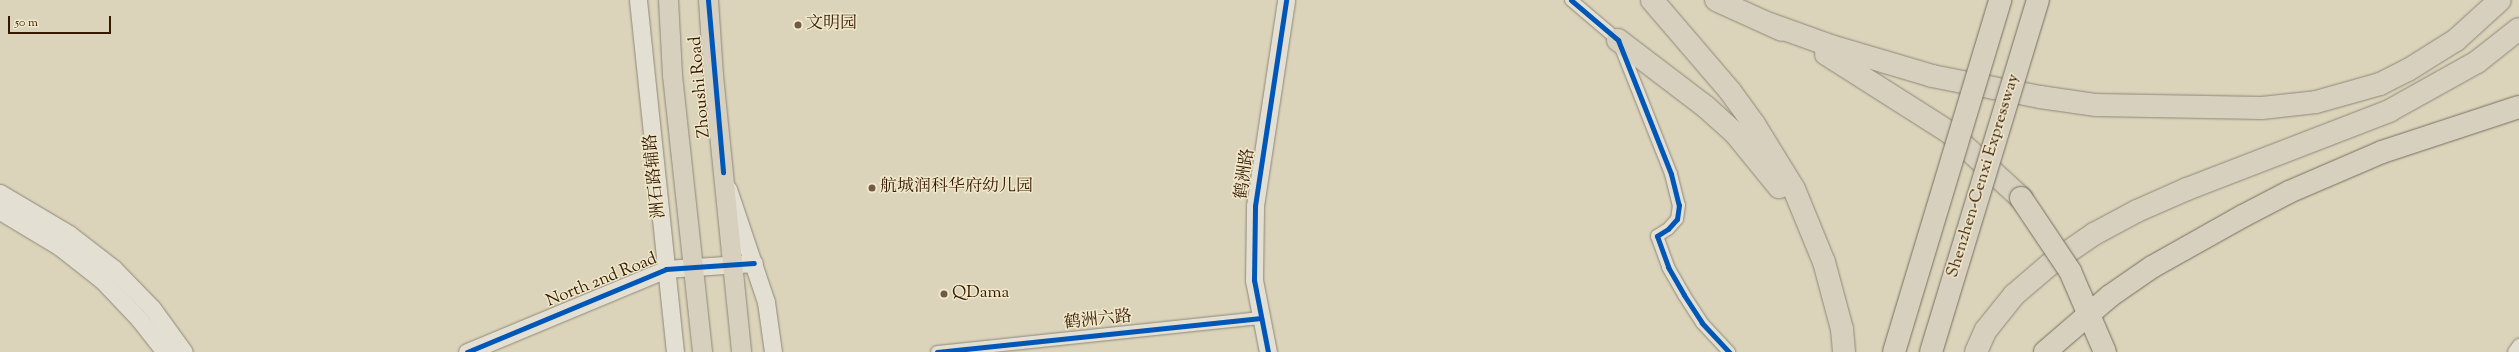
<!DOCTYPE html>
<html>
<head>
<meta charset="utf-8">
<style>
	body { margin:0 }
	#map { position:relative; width:2519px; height:352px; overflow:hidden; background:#dbd4bb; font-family:"Sorts Mill Goudy","Noto Serif SC",serif }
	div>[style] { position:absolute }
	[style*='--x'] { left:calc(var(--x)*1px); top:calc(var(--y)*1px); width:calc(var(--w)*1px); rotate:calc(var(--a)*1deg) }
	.roads { filter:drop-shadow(0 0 1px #8f8776) drop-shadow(0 0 1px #8f8776) }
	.street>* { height:12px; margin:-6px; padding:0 6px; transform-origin:6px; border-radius:6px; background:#e3dfd2 }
	.secondary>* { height:17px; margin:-8.5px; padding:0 8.5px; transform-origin:8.5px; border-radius:8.5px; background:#e3dfd2 }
	.primary>* { height:19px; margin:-9.5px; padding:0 9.5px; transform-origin:9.5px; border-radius:9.5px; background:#d7d0be }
	.highway>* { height:22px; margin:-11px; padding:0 11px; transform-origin:11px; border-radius:11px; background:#d7d0be }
	.bridges { filter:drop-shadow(0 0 1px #776e5e) drop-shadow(0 0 1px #776e5e) }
	.highway-bridge>* { height:22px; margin:-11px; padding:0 11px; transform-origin:11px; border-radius:11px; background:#d7d0be }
	.cycleway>* { height:5px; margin:-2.5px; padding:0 2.5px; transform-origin:2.5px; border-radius:2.5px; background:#0057b8 }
	.dots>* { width:11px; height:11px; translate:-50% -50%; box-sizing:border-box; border:2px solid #f0e8ca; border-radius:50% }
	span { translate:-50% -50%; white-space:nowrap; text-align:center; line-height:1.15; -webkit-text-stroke:3px #f0e8ca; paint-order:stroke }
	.poi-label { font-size:17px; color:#361801 }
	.left { translate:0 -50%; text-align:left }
	.street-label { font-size:17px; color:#361801 }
	.scale { position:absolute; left:8px; top:16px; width:103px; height:18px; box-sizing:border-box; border:2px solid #361801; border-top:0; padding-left:5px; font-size:12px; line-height:14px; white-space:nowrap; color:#361801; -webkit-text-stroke:3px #f0e8ca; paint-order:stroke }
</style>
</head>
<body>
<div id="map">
	<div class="roads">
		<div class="street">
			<div style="--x:1571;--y:0;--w:62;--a:40.4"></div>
			<div style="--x:1618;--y:40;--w:144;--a:68.4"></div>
			<div style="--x:1671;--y:174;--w:32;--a:76"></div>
			<div style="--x:1679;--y:205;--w:14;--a:98"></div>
			<div style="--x:1677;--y:219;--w:13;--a:132"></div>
			<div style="--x:1668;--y:229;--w:13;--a:148"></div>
			<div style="--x:1657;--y:236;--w:33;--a:70"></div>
			<div style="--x:1668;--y:267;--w:32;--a:60"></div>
			<div style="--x:1684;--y:295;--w:33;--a:57"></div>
			<div style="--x:1702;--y:323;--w:40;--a:47"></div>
			<div style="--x:937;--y:352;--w:326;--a:-6"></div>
			<div style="--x:2514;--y:352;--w:9;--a:-54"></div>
		</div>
		<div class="secondary">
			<div style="--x:638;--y:0;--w:354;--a:84"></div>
			<div style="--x:728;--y:189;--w:119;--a:71.4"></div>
			<div style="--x:766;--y:302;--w:50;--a:82"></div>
			<div style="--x:0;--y:193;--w:80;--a:30.7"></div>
			<div style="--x:69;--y:234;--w:56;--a:37.7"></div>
			<div style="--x:113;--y:268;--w:56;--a:45.7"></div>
			<div style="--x:152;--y:308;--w:54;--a:54"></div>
			<div style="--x:0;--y:211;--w:70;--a:31"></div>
			<div style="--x:60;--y:247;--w:53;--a:38.2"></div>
			<div style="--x:102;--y:280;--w:54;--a:46.5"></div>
			<div style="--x:139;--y:319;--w:42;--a:51.8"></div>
			<div style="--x:467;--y:352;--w:216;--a:-22.6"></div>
			<div style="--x:666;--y:269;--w:88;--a:-3.9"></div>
			<div style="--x:1268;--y:352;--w:73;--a:-101"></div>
			<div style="--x:1254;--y:280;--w:74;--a:-89.2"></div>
			<div style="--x:1255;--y:206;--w:208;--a:-81.4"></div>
		</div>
		<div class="primary">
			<div style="--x:668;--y:0;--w:75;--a:86.9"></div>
			<div style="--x:672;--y:75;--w:279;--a:83.8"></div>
			<div style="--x:708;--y:0;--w:75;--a:86.2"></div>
			<div style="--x:713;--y:75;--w:278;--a:84.2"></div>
		</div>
		<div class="highway">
			<div style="--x:1652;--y:0;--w:120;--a:49.4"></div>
			<div style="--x:1730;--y:91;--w:41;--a:54"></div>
			<div style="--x:1754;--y:124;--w:76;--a:58.4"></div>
			<div style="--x:1794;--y:189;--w:79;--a:67.7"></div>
			<div style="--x:1824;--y:262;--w:69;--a:75"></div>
			<div style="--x:1842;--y:329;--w:23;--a:85"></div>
			<div style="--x:1716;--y:0;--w:72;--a:24.4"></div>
			<div style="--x:1770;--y:24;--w:65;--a:19.8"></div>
			<div style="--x:1831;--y:46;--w:105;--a:16.5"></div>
			<div style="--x:1932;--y:76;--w:110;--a:11"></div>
			<div style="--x:2040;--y:97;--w:57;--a:8.1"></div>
			<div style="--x:2096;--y:105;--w:166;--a:1"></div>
			<div style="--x:2262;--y:108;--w:54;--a:-6.3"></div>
			<div style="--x:2316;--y:102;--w:66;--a:-15.7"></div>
			<div style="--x:2380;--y:84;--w:31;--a:-27"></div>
			<div style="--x:2408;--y:70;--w:57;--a:-32"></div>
			<div style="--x:2456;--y:40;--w:59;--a:-42.3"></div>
			<div style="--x:1618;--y:40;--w:111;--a:37.3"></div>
			<div style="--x:1706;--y:107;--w:39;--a:42"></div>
			<div style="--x:1735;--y:133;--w:70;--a:50.8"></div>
			<div style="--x:1826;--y:54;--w:146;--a:32.4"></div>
			<div style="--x:1949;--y:132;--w:98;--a:42.5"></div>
			<div style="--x:1976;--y:352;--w:24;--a:-66"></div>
			<div style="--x:1986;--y:330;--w:45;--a:-51.3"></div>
			<div style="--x:2014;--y:295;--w:46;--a:-40.6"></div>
			<div style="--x:2049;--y:265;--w:55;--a:-34.6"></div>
			<div style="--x:2094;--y:234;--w:49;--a:-28.1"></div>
			<div style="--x:2137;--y:211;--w:55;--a:-23.7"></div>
			<div style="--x:2187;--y:189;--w:217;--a:-21.1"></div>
			<div style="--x:2389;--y:111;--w:101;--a:-29.1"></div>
			<div style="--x:2477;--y:62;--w:53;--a:-38.2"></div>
		</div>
	</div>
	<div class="bridges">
		<div class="highway-bridge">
			<div style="--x:2021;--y:198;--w:88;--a:56.1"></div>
			<div style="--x:2070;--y:271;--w:88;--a:66.6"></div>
			<div style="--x:1894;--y:352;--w:368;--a:-73.2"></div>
			<div style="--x:1931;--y:352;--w:368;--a:-73.1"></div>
			<div style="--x:2045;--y:352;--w:86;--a:-40.7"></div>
			<div style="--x:2110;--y:296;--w:51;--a:-34.6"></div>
			<div style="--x:2152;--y:267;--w:104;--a:-29.3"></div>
			<div style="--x:2243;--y:216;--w:52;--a:-27.6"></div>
			<div style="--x:2289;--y:192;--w:101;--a:-23.3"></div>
			<div style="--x:2382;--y:152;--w:144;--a:-18.2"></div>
		</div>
	</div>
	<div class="cycleway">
		<div style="--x:708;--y:0;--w:173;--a:85"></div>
		<div style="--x:1571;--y:0;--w:62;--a:40.4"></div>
		<div style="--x:1618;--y:40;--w:144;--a:68.4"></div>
		<div style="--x:1671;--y:174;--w:32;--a:76"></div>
		<div style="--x:1679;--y:205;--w:14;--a:98"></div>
		<div style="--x:1677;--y:219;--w:13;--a:132"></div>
		<div style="--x:1668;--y:229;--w:13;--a:148"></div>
		<div style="--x:1657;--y:236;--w:33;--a:70"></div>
		<div style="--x:1668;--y:267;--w:32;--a:60"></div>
		<div style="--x:1684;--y:295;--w:33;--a:57"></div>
		<div style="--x:1702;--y:323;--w:40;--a:47"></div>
		<div style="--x:467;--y:352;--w:216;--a:-22.6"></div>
		<div style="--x:666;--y:269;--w:88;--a:-3.9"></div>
		<div style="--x:937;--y:352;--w:326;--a:-6"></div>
		<div style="--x:1268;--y:352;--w:73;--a:-101"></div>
		<div style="--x:1254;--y:280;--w:74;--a:-89.2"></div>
		<div style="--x:1255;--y:206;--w:208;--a:-81.4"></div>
	</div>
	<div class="dots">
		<div style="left:798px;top:25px;background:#705a42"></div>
		<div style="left:872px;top:188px;background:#705a42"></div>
		<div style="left:944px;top:294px;background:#705a42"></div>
	</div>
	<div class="poi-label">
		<span class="left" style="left:806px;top:25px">文明园</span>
		<span class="left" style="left:880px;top:188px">航城润科华府幼儿园</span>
		<span class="left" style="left:952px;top:294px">QDama</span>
	</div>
	<div class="street-label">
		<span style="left:701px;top:87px;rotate:-95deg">Zhoushi Road</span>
		<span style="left:1246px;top:174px;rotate:-82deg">鹤洲路</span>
		<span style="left:656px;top:176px;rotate:-96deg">洲石路辅路</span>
		<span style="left:1984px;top:176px;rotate:-73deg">Shenzhen-Cenxi Expressway</span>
		<span style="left:602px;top:281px;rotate:-22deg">North 2nd Road</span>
		<span style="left:1098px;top:321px;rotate:-6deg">鹤洲六路</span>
	</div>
	<div class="scale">50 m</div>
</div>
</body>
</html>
